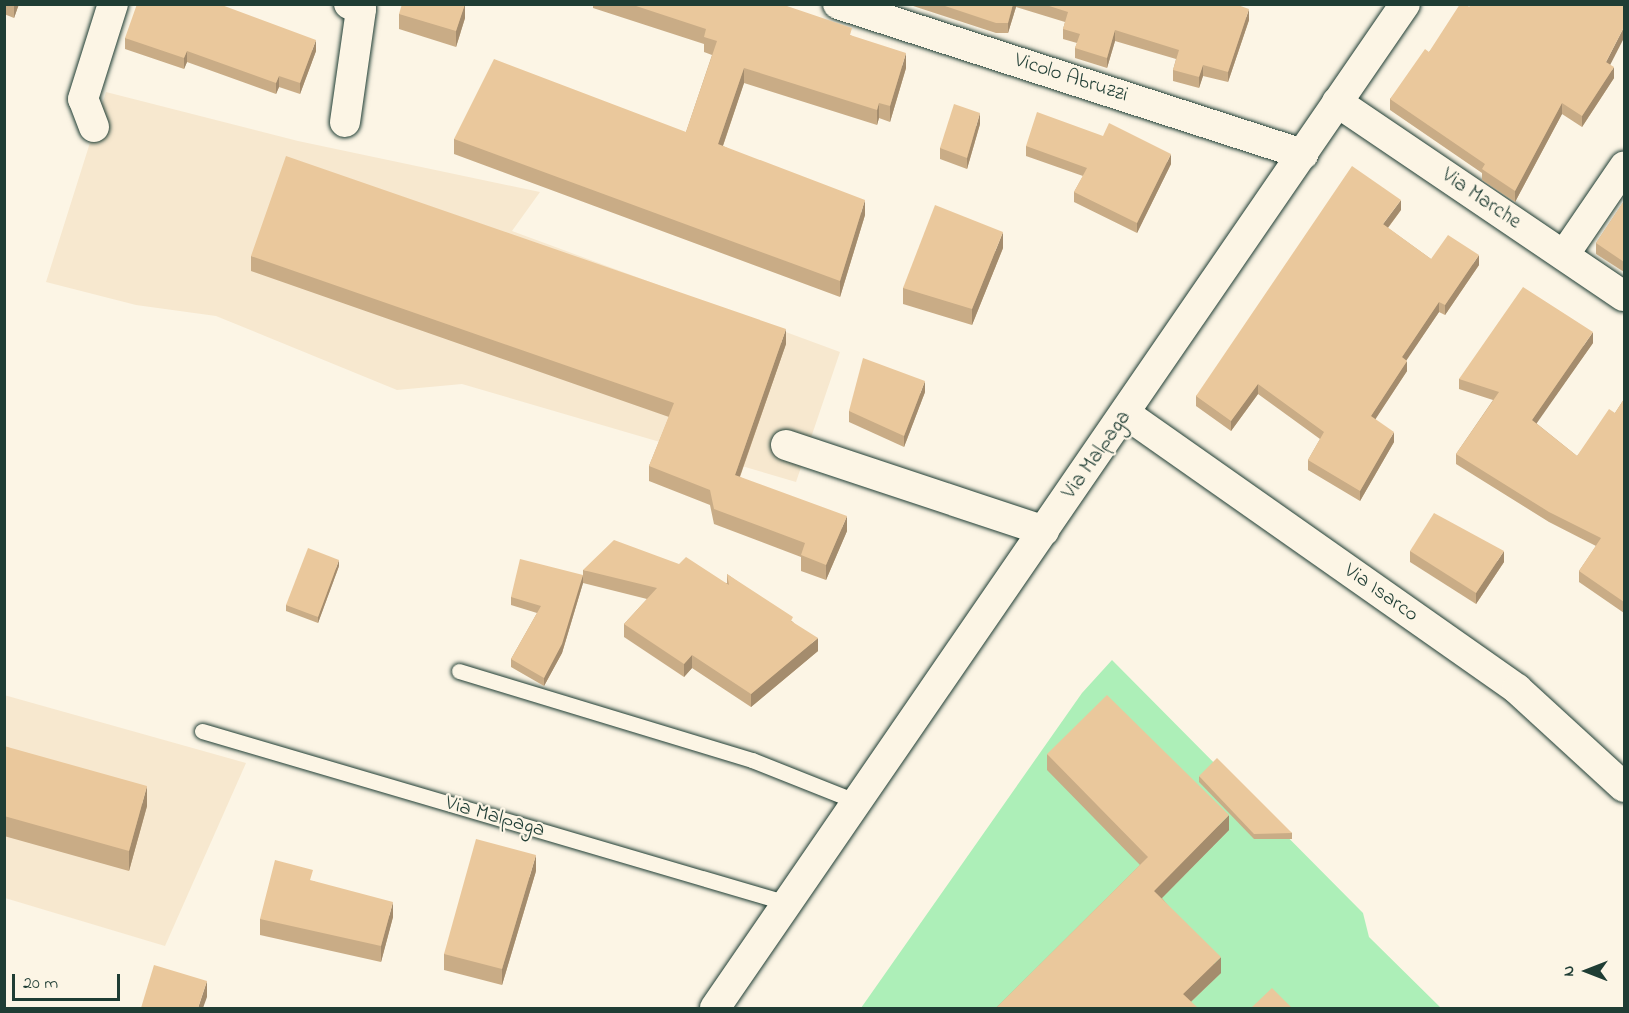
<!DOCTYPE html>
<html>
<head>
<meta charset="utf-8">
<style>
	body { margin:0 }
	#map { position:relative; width:1629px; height:1013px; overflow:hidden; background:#fcf5e5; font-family:"Indie Flower",sans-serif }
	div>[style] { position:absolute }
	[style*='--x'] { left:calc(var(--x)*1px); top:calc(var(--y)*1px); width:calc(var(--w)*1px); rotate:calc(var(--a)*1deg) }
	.built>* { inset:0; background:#f7e8cf }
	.green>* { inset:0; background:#adefb8 }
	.roads { filter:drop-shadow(0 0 2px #1f3d34) drop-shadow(0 0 2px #1f3d34) }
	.service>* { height:15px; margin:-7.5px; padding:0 7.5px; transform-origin:7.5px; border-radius:7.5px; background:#fcf5e5 }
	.minor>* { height:30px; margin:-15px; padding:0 15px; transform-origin:15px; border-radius:15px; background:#fcf5e5 }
	.wall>* { inset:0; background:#c9ac86 }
	.shaded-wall>* { inset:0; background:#a48c6d }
	.building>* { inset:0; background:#eac89c }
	span { translate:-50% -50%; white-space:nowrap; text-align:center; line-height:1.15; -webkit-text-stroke:4.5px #fcf5e5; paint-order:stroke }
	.street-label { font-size:21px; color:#1f3d34 }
	.frame { position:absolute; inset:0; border:6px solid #1f3d34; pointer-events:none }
	.north { position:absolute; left:1557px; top:941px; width:60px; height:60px; -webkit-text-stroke:4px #fcf5e5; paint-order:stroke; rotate:270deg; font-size:16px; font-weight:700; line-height:24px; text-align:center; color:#1f3d34 }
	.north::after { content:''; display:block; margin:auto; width:21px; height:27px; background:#1f3d34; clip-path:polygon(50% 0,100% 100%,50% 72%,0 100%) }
	.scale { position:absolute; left:12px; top:974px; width:108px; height:27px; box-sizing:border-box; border:3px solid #1f3d34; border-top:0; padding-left:8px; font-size:18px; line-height:21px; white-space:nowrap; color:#1f3d34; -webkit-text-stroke:4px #fcf5e5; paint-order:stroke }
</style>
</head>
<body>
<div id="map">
	<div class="built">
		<div style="clip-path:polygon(106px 92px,298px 141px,540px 192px,512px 231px,840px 352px,796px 482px,462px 384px,397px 390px,216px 316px,136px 305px,46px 282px)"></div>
		<div style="clip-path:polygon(4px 695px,246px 763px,165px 946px,5px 898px)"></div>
	</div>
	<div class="green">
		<div style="clip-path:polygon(1112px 660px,1363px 913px,1369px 937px,1441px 1008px,861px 1008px,1082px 693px)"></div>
	</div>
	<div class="roads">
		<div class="service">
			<div style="--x:459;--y:671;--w:306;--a:16.9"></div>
			<div style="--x:752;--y:760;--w:111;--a:21.7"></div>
			<div style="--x:202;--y:731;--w:610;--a:16.38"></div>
		</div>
		<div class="minor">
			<div style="--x:838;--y:4;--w:489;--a:17.9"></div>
			<div style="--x:1337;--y:102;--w:346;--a:34.1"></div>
			<div style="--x:345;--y:122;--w:114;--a:-81.9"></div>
			<div style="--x:361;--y:9;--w:13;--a:-157"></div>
			<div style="--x:94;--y:127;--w:30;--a:-111"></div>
			<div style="--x:83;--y:99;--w:100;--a:-72.5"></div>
			<div style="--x:1564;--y:255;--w:107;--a:-55.7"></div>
			<div style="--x:1126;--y:414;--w:478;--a:35.1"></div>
			<div style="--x:1517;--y:689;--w:145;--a:42.5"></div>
			<div style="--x:786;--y:445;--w:272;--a:18.4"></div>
			<div style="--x:715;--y:1008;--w:1218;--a:-55.5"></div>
		</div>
	</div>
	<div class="wall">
		<div style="clip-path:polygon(4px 4px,19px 4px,14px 18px,4px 14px)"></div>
		<div style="clip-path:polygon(465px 4px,465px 18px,456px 47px,399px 29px,399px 14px)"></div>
		<div style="clip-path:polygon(593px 4px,781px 4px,852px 36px,906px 68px,890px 122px,879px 118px,877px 125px,744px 83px,723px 146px,865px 215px,840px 297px,454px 154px,454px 139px,686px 132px,712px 55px,704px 52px,704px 44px,593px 8px)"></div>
		<div style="clip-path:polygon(907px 4px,1235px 4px,1249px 20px,1228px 82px,1203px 76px,1199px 88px,1173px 81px,1173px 70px,1176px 59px,1115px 41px,1107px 68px,1075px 58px,1075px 48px,1077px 43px,1063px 39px,1063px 29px,1065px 22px,1016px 7px,1008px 33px,996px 33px)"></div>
		<div style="clip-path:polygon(1469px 7px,1610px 65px,1614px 78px,1582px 127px,1562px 114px,1515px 202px,1482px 180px,1482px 173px,1390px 110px,1390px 99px,1429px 52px)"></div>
		<div style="clip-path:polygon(125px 38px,316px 51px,300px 94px,279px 87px,276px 94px,187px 62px,184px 69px,125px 49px)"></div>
		<div style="clip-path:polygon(980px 124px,967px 169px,940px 159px,940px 148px)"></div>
		<div style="clip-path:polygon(1103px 136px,1171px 164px,1137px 233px,1074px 202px,1074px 192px,1083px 176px,1026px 156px,1026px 146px)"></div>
		<div style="clip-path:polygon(1624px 201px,1624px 272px,1596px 254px,1596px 243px)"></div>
		<div style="clip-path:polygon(1401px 210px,1388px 228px,1431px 259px,1479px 265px,1445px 315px,1439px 312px,1406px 360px,1407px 371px,1375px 419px,1394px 442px,1360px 501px,1308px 470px,1308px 460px,1320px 439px,1258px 394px,1231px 431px,1196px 406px,1196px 396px)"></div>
		<div style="clip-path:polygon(1003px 248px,972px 325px,903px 304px,903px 288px)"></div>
		<div style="clip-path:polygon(251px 256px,786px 344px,740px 477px,847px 531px,826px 580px,801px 571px,801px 557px,714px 524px,710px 505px,649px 481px,649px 466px,669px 417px,251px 271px)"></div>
		<div style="clip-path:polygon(1593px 343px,1536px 423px,1577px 456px,1615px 413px,1624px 399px,1624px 613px,1579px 582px,1579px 571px,1596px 546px,1549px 522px,1456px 464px,1456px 454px,1493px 400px,1459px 389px,1459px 379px)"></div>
		<div style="clip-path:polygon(925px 392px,904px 447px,849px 422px,849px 411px)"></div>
		<div style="clip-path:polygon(1410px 551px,1504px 562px,1476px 604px,1410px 562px)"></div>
		<div style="clip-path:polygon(339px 566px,318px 623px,286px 611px,286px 605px)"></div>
		<div style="clip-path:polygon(583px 570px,727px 583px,727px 574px,793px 622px,818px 651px,751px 707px,692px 668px,684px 677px,624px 637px,624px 624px,647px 599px,583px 583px,562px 653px,544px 686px,511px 667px,511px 659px,537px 613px,511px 605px,511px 597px,583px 575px)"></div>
		<div style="clip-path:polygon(4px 746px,147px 806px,129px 871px,4px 836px)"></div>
		<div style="clip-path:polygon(1047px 754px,1229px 830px,1162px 898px,1221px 973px,1191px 1002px,996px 1008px,1140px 865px,1047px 770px)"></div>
		<div style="clip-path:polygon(1199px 776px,1292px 833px,1292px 839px,1254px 839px,1199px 782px)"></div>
		<div style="clip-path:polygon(536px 871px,502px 985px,444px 970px,444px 954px)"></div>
		<div style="clip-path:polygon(313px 881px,393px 917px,381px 962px,260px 935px,260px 919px)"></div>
	</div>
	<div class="shaded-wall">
		<div style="clip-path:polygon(14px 4px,19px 4px,14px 18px)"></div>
		<div style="clip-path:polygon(465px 4px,465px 18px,456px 47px,456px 31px)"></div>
		<div style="clip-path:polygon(1013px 4px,1016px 4px,1016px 7px,1008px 33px,1008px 23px)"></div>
		<div style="clip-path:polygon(1249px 9px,1249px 20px,1228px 82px,1228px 72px)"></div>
		<div style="clip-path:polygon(1624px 27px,1624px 38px,1606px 73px,1606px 62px)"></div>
		<div style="clip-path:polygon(1115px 30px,1115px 41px,1107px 68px,1107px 58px)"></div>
		<div style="clip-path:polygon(316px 40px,316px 51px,300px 94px,300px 83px)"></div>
		<div style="clip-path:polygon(187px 51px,187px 62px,184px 69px,184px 58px)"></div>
		<div style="clip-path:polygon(906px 53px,906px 68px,890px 122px,890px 106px)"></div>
		<div style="clip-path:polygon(1203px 65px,1203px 76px,1199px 88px,1199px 77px)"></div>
		<div style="clip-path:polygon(1614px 67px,1614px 78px,1582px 127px,1582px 116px)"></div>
		<div style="clip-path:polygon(744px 68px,744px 83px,718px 160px,718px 144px)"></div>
		<div style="clip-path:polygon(279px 76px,279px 87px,276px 94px,276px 83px)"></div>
		<div style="clip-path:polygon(879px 103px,879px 118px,877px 125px,877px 110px)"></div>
		<div style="clip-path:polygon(1562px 103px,1562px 114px,1515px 202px,1515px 191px)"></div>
		<div style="clip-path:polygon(980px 113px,980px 124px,967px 169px,967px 158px)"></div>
		<div style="clip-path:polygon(1171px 154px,1171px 164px,1137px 233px,1137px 223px)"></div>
		<div style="clip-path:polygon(865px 200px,865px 215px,840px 297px,840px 281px)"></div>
		<div style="clip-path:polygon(1401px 200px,1401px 210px,1383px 234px,1383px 224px)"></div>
		<div style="clip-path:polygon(1003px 232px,1003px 248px,972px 325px,972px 309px)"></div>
		<div style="clip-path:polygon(1479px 255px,1479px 265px,1445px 315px,1445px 305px)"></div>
		<div style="clip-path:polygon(1439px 302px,1439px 312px,1402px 367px,1402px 357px)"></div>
		<div style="clip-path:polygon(786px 329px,786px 344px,735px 490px,735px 475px)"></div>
		<div style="clip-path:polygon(1593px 332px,1593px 343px,1532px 430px,1532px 420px)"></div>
		<div style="clip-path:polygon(1407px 361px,1407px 371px,1371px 426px,1371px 416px)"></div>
		<div style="clip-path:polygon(925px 381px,925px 392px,904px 447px,904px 436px)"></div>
		<div style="clip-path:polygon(1258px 384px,1258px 394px,1231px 431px,1231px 421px)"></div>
		<div style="clip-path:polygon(1394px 432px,1394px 442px,1360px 501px,1360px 491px)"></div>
		<div style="clip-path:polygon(847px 516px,847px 531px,826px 580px,826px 565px)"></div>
		<div style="clip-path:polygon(1504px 551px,1504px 562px,1476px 604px,1476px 593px)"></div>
		<div style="clip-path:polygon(339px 560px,339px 566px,318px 623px,318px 617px)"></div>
		<div style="clip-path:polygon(583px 575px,583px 583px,562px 653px,544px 686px,544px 678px)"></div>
		<div style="clip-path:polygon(818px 638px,818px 651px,751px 707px,751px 694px)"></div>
		<div style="clip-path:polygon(692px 655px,692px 668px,684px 677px,684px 664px)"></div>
		<div style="clip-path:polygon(147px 786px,147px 806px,129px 871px,129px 851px)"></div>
		<div style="clip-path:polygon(1229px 815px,1229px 830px,1154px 906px,1154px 891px)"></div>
		<div style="clip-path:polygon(536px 855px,536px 871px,502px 985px,502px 969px)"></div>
		<div style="clip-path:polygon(393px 902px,393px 917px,381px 962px,381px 946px)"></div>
		<div style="clip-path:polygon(1221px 957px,1221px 973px,1184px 1008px,1183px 994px)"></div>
		<div style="clip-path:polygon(207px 981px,207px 997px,203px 1008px,198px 1008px)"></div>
	</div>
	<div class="building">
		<div style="clip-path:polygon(137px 4px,219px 4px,316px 40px,300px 83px,279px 76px,276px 83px,187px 51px,184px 58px,125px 38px)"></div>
		<div style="clip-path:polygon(402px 4px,465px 4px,456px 31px,399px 14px)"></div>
		<div style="clip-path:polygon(630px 4px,781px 4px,852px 28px,850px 35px,906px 53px,890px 106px,879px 103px,877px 110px,744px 68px,718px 144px,865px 200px,840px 281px,454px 139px,494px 59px,686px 132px,717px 41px,704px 37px,706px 29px)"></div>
		<div style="clip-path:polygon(939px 4px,1013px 4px,1008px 23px,996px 23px)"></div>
		<div style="clip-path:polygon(1043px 4px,1235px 4px,1249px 9px,1228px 72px,1203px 65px,1199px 77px,1173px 70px,1179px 50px,1115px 30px,1107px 58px,1075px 48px,1080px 34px,1063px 29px,1068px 12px)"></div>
		<div style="clip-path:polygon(1460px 4px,1467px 4px,1469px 7px,1471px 4px,1624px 4px,1624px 27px,1606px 62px,1614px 67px,1582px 116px,1562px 103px,1515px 191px,1482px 169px,1485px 164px,1390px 99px,1425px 49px,1429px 52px)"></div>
		<div style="clip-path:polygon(954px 104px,980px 113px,967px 158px,940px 148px)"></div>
		<div style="clip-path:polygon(1037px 112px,1103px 136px,1109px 123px,1171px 154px,1137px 223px,1074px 192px,1087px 168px,1026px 146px)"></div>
		<div style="clip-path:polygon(286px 156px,786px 329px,735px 475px,847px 516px,826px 565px,801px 555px,805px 543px,714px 509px,710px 490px,649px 466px,674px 403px,251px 256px)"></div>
		<div style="clip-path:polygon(1352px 166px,1401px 200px,1383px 224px,1431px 259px,1448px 235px,1479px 255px,1445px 305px,1439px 302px,1402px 357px,1407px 361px,1371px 416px,1394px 432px,1360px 491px,1308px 460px,1324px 432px,1258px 384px,1231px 421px,1196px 396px)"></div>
		<div style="clip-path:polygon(1624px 201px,1624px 262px,1596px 243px)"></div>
		<div style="clip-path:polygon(935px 205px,1003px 232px,972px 309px,903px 288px)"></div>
		<div style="clip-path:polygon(1523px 287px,1593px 332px,1532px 420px,1577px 456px,1609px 409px,1615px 413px,1624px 399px,1624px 602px,1579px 571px,1601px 538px,1549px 512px,1456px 454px,1499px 392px,1459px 379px)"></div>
		<div style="clip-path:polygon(863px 358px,925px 381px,904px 436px,849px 411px)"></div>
		<div style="clip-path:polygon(1434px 513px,1504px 551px,1476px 593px,1410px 551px)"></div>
		<div style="clip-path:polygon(614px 540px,679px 564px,686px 557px,729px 585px,727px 574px,793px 617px,791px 621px,818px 638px,751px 694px,692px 655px,684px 664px,624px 624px,657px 588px,583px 570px)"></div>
		<div style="clip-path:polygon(308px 548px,339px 560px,318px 617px,286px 605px)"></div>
		<div style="clip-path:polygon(520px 559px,583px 575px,562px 644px,544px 678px,511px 659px,541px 606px,511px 597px)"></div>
		<div style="clip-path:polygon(1107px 695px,1229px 815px,1154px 891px,1221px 957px,1183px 994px,1198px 1008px,996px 1008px,1148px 857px,1047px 754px)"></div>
		<div style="clip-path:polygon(4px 746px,147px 786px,129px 851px,4px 816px)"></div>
		<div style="clip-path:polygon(1217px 758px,1292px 833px,1254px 834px,1199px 776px)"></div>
		<div style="clip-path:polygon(476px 839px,536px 855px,502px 969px,444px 954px)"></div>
		<div style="clip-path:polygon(275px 860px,313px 870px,310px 880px,393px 902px,381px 946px,260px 919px)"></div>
		<div style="clip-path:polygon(154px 965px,207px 981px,198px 1008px,141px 1008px)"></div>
		<div style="clip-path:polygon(1272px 988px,1292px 1008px,1251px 1008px)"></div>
	</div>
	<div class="street-label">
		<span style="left:1071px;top:78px;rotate:18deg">Vicolo Abruzzi</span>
		<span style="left:1481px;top:199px;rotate:34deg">Via Marche</span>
		<span style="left:1097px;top:455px;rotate:-55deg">Via Malpaga</span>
		<span style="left:1381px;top:593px;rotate:35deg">Via Isarco</span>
		<span style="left:495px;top:817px;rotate:16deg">Via Malpaga</span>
	</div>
	<div class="frame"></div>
	<div class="north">N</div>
	<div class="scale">20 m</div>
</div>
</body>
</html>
